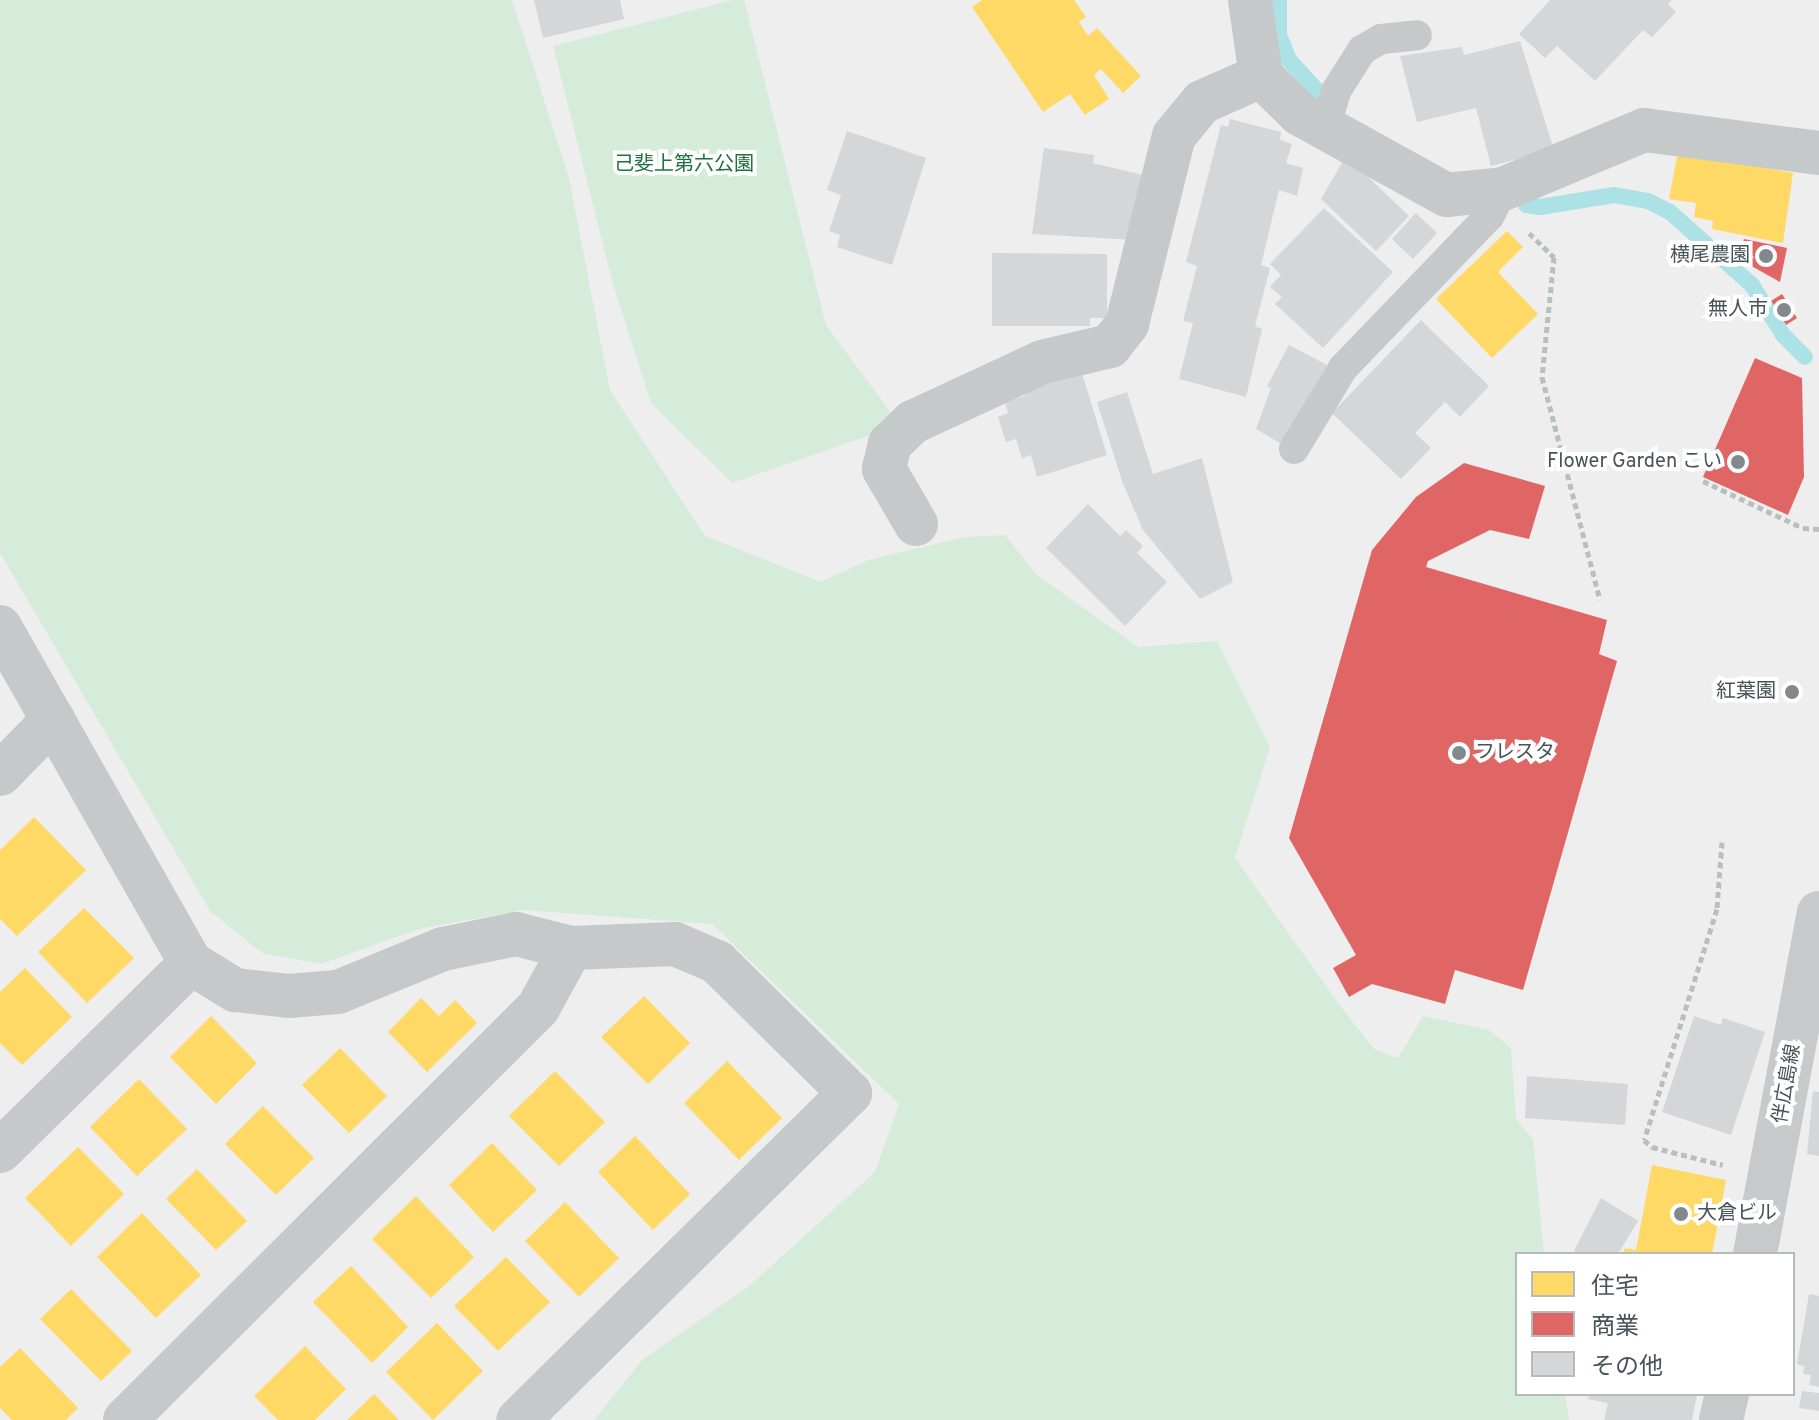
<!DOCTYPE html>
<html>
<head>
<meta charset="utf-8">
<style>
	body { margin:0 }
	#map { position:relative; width:1819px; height:1420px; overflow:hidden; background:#efeeee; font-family:Overpass,"Noto Sans JP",sans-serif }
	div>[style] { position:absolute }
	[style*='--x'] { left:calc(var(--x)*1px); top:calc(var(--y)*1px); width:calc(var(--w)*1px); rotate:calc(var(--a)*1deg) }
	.green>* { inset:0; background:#d5ecda }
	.homes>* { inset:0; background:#ffd966 }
	.shops>* { inset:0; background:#e06666 }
	.stream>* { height:16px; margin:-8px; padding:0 8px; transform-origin:8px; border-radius:8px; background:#ace1e6 }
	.building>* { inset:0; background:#d5d6d7 }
	.path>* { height:5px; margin-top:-2.5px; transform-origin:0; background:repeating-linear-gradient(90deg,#b6c0bc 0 6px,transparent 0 10px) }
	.service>* { height:30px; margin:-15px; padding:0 15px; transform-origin:15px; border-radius:15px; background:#c6c9ca }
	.minor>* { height:44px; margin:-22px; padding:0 22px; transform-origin:22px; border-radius:22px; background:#c6c9ca }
	.secondary>* { height:44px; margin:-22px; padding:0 22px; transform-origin:22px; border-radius:22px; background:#c7c9cb }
	.dots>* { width:22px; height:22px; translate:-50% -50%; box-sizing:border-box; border:4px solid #fff; border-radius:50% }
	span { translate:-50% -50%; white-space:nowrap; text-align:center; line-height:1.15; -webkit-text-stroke:8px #fff; paint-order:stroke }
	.park-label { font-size:20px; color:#1f733f }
	.poi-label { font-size:20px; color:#475359 }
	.right { translate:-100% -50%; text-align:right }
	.left { translate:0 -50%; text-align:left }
	.street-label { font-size:20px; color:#475359 }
	.legend { position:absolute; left:1515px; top:1252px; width:280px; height:144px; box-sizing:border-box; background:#fff; border:2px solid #b5babd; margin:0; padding:10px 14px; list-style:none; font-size:24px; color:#475359 }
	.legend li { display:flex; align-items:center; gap:16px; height:40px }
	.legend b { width:40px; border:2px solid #b5babd }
</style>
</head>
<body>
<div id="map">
	<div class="green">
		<div style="clip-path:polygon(0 0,512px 0,569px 178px,610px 390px,705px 536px,821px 582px,868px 560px,965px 537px,1005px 535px,1036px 574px,1138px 647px,1217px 641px,1270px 747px,1235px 858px,1341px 1007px,1374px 1049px,1398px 1058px,1423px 1016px,1489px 1030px,1511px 1048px,1516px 1119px,1533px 1139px,1544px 1254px,1517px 1254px,1517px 1394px,1565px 1394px,1569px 1420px,594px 1420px,643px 1359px,748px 1287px,875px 1172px,899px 1104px,712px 924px,523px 910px,419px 929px,321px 964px,262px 953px,210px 911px,0 553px)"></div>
		<div style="clip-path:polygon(733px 0,744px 0,826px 325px,892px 414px,871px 435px,732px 483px,651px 403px,613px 284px,553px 46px)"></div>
	</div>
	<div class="homes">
		<div style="clip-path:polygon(982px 0,1074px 0,1086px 17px,1079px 22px,1088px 36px,1097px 28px,1141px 76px,1123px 93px,1101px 69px,1094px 75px,1109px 99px,1085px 115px,1070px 94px,1043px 112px,972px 7px)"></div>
		<div style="clip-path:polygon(1678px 151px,1793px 173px,1783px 243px,1712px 229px,1713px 221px,1694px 217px,1696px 203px,1669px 199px)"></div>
		<div style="clip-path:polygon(1507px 231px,1523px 247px,1498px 272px,1538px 314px,1492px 358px,1436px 299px)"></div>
		<div style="clip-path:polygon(34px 817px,86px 870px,17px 936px,0 919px,0 850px)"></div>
		<div style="clip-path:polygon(84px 908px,134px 958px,87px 1003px,38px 952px)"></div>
		<div style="clip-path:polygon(25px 968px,72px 1017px,22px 1065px,0 1043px,0 992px)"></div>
		<div style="clip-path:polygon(644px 996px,690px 1043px,648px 1084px,601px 1037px)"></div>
		<div style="clip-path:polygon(421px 998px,439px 1016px,455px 1000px,477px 1023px,427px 1072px,388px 1032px)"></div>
		<div style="clip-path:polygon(211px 1016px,257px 1063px,216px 1104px,170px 1057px)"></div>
		<div style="clip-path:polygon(340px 1048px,387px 1096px,349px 1133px,302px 1085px)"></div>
		<div style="clip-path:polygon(727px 1061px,782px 1118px,739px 1160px,684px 1103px)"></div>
		<div style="clip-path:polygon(555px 1071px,605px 1122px,559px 1166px,509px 1116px)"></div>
		<div style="clip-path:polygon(139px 1079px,187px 1129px,137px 1176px,90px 1127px)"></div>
		<div style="clip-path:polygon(263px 1106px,314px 1158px,276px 1195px,225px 1144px)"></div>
		<div style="clip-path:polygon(635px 1136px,690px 1194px,653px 1230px,598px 1172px)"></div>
		<div style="clip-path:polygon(492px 1143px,537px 1190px,493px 1232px,449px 1185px)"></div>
		<div style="clip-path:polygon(78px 1147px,124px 1194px,71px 1246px,25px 1198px)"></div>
		<div style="clip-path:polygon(1652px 1165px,1726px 1180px,1712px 1254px,1623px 1254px,1625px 1248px,1636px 1250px)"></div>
		<div style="clip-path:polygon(197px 1169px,247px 1221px,216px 1250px,166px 1199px)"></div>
		<div style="clip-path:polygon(416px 1196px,474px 1257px,431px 1298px,372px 1239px)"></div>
		<div style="clip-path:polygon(565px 1202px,619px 1258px,579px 1297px,525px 1241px)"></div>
		<div style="clip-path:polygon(142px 1213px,201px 1275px,156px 1318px,97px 1257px)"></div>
		<div style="clip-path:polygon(506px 1257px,550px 1302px,498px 1351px,454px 1306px)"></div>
		<div style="clip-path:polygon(351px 1266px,408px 1327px,372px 1363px,313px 1302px)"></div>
		<div style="clip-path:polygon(71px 1289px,132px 1351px,101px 1381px,40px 1319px)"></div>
		<div style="clip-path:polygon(437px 1323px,483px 1371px,433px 1420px,386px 1372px)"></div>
		<div style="clip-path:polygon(305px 1346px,346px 1389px,315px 1420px,278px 1420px,254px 1396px)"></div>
		<div style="clip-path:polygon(20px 1348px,78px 1408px,66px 1420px,12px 1420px,0 1408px,0 1367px)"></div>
		<div style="clip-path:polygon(374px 1394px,399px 1420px,347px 1420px)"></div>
	</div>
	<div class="shops">
		<div style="clip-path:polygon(1744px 239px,1787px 248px,1780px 282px,1739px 259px)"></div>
		<div style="clip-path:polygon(1782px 294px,1797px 318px,1786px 325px,1771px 301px)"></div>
		<div style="clip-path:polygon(1755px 358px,1802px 378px,1804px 477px,1788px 515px,1703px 477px)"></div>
		<div style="clip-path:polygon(1464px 463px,1545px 486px,1529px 539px,1490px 530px,1428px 561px,1426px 567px,1607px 620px,1599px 654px,1617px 661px,1523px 990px,1455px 970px,1445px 1004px,1372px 984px,1349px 997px,1333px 968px,1356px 955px,1289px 838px,1372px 550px,1416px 497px)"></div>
	</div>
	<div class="stream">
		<div style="--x:1279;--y:0;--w:35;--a:90"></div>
		<div style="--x:1279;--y:35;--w:27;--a:68"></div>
		<div style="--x:1289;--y:60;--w:68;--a:47.4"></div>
		<div style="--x:1526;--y:205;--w:14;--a:8"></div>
		<div style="--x:1540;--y:207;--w:75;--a:-9.2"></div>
		<div style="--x:1614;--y:195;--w:35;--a:10"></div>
		<div style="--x:1648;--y:201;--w:25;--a:27"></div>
		<div style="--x:1670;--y:212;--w:110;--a:41.7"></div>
		<div style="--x:1752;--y:285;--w:59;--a:58.2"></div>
		<div style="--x:1783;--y:335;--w:31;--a:45"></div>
	</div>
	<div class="building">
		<div style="clip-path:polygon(534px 0,620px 0,624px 19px,543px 38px)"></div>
		<div style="clip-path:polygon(1550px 0,1672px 0,1668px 4px,1676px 12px,1652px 37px,1643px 30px,1595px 81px,1557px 46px,1545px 58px,1519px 34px)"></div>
		<div style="clip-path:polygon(1520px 41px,1554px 150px,1491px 166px,1476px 108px,1417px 122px,1400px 56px,1462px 47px,1464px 55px)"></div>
		<div style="clip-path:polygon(1230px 119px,1281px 132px,1280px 140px,1292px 144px,1286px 163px,1303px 168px,1297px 196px,1279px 190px,1261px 265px,1270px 268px,1255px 326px,1262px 329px,1246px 397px,1179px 379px,1193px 323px,1183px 321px,1197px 266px,1186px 262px,1221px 125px,1228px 127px)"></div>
		<div style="clip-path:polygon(847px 131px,926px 158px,892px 265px,837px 247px,840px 235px,829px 231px,841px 195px,827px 190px)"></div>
		<div style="clip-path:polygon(1044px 148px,1094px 155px,1093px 163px,1143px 175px,1134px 240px,1032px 234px)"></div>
		<div style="clip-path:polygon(1346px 156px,1409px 216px,1376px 251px,1321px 199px)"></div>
		<div style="clip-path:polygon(1324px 208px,1393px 272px,1323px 348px,1275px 304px,1282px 297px,1270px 287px,1281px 275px,1270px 264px)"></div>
		<div style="clip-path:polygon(1416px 213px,1437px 233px,1413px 259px,1392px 239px)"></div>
		<div style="clip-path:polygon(992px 253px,1107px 254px,1107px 318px,1090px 318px,1090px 326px,992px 326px)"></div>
		<div style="clip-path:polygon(1421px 320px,1489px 386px,1460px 417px,1445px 402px,1415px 433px,1431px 448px,1401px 479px,1332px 413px)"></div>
		<div style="clip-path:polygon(1289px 345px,1327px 365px,1283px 445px,1256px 429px,1271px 388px,1267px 386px)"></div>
		<div style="clip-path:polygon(1081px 370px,1107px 455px,1037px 477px,1031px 455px,1022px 458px,1016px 439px,1006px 442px,998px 417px,1008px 413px,1005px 402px,1025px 396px,1022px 388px)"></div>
		<div style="clip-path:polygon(1127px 392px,1153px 474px,1202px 458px,1233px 582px,1200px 599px,1143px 530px,1123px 484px,1097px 402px)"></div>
		<div style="clip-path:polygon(1088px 504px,1120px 536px,1126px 530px,1143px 546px,1137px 553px,1167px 582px,1125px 626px,1046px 548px)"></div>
		<div style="clip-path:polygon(1694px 1016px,1721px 1025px,1723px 1018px,1765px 1032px,1731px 1135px,1662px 1112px)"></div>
		<div style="clip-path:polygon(1527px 1076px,1628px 1084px,1625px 1125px,1525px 1118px)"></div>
		<div style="clip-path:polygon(1813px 1091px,1819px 1092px,1819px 1156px,1807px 1154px)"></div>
		<div style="clip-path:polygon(1601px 1198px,1638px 1221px,1618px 1254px,1579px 1254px,1574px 1251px)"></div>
		<div style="clip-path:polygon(1809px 1294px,1819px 1296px,1819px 1387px,1809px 1385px,1811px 1375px,1803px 1374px,1804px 1366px,1797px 1364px)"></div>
		<div style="clip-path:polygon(1802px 1391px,1819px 1393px,1819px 1411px,1799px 1408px)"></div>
		<div style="clip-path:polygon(1589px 1394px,1691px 1394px,1697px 1395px,1692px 1420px,1604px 1420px,1608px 1403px,1588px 1399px)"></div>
	</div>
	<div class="path">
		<div style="--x:1529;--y:233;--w:35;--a:44"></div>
		<div style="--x:1554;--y:257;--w:121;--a:95.7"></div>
		<div style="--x:1542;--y:377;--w:230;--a:75.4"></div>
		<div style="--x:1703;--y:481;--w:110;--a:25.2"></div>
		<div style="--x:1803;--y:528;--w:16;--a:4"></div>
		<div style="--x:1722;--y:842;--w:67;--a:94.3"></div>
		<div style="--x:1717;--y:909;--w:242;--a:107.5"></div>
		<div style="--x:1644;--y:1140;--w:11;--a:41"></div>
		<div style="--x:1652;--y:1147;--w:73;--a:14.2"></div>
	</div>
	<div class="service">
		<div style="--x:1325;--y:128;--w:39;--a:-73"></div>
		<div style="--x:1336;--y:91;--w:49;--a:-57.6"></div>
		<div style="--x:1362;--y:50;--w:22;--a:-30"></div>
		<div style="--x:1381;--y:39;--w:36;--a:-6"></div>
		<div style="--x:1294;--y:449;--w:95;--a:-58.8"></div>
		<div style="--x:1343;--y:368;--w:212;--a:-46.1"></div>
		<div style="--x:1490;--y:215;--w:29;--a:-63"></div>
	</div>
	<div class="minor">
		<div style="--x:1250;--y:0;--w:77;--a:81.8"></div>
		<div style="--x:1261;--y:76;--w:54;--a:44.3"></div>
		<div style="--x:1300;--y:114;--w:168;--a:28.9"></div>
		<div style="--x:1447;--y:195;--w:56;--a:-6.1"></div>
		<div style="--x:1503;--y:189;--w:153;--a:-22.7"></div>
		<div style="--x:1644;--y:130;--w:177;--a:7.5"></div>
		<div style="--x:916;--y:524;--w:64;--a:-120.2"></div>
		<div style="--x:884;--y:469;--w:26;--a:-77"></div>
		<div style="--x:890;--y:444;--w:32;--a:-44"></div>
		<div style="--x:913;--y:422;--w:142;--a:-24.9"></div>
		<div style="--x:1042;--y:362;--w:70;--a:-13.2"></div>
		<div style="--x:1110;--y:346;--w:28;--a:-52"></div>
		<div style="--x:1127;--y:324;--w:194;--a:-76"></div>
		<div style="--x:1174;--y:136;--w:44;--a:-50.5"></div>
		<div style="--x:1202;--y:102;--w:64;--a:-23.8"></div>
		<div style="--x:0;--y:627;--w:386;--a:60.4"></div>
		<div style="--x:191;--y:963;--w:52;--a:31.5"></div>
		<div style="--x:235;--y:990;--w:54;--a:6.3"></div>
		<div style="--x:289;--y:996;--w:49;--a:-4.7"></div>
		<div style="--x:338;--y:992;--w:113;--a:-22.3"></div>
		<div style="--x:443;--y:949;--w:75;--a:-11.6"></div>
		<div style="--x:516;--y:934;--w:57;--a:14.3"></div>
		<div style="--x:571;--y:948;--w:104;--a:-2.2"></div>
		<div style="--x:675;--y:944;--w:46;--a:23.2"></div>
		<div style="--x:717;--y:962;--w:187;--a:44.6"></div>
		<div style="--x:850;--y:1093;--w:466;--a:135.4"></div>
		<div style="--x:0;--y:774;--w:76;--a:-45.5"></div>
		<div style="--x:0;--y:1151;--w:268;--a:-44.5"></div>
		<div style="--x:125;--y:1420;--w:583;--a:-44.93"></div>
		<div style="--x:538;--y:1008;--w:68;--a:-61.2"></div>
	</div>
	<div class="secondary">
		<div style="--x:1755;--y:1254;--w:347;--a:-79.4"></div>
		<div style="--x:1721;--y:1420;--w:27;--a:-77"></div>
	</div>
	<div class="dots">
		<div style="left:1766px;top:256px;background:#82898d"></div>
		<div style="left:1784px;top:310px;background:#82898d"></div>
		<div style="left:1738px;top:462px;background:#82898d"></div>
		<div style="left:1792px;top:692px;background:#82898d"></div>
		<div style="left:1459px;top:753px;background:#82898d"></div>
		<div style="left:1681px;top:1214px;background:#82898d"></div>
	</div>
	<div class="park-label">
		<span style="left:684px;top:165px">己斐上第六公園</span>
	</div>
	<div class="poi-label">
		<span class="right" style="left:1750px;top:256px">横尾農園</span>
		<span class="right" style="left:1768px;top:310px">無人市</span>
		<span class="right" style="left:1722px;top:462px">Flower Garden こい</span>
		<span class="right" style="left:1776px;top:692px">紅葉園</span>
		<span class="left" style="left:1475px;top:753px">フレスタ</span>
		<span class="left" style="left:1697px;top:1214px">大倉ビル</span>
	</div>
	<div class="street-label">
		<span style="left:1788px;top:1084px;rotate:-80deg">伴広島線</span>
	</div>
	<ul class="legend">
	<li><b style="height:22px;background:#ffd966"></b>住宅</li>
	<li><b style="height:22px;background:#e06666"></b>商業</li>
	<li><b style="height:22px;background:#d5d6d7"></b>その他</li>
	</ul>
</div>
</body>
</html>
